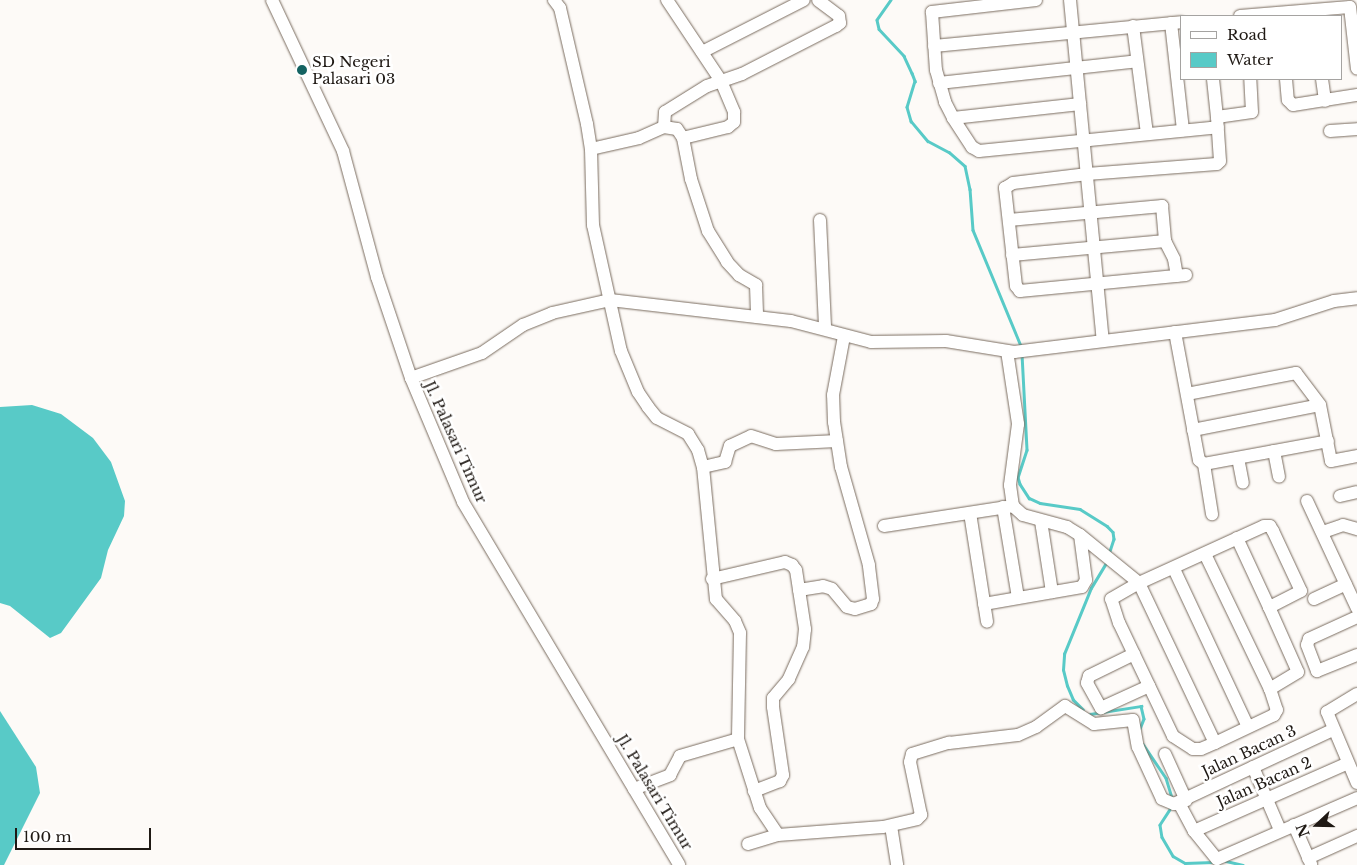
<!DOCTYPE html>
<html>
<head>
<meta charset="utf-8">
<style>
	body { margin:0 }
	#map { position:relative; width:1357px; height:865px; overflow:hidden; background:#fdfaf7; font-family:"Libre Baskerville",serif }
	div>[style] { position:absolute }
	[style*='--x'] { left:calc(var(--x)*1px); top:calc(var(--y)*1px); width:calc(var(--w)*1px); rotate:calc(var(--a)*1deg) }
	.water>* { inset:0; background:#58cac7 }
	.stream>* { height:2.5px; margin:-1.25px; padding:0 1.25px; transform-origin:1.25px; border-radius:1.25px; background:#58cac7 }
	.roads { filter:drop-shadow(0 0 1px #7a6c5f) drop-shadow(0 0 1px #7a6c5f) }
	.minor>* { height:12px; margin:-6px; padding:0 6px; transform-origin:6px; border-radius:6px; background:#fff }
	.dots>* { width:14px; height:14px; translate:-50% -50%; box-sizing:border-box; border:2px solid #fff; border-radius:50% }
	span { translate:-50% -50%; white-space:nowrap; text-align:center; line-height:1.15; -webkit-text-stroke:5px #fff; paint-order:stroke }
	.poi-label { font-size:15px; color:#1f1914 }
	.left { translate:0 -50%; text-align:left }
	.street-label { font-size:15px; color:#1f1914 }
	.legend { position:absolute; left:1180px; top:15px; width:162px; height:65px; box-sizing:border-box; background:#fff; border:1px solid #a5a3a1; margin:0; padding:6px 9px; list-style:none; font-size:15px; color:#1f1914 }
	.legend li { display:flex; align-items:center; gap:10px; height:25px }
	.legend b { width:25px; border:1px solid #a5a3a1 }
	.north { position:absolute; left:1292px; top:800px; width:50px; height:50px; -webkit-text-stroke:4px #fff; paint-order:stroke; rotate:249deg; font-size:14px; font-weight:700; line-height:20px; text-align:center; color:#1f1914 }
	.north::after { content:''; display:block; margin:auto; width:18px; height:22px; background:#1f1914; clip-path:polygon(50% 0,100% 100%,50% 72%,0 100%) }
	.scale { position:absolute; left:15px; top:828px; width:136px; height:22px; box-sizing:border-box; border:2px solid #1f1914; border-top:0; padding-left:6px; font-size:15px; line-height:18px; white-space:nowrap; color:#1f1914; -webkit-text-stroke:4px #fff; paint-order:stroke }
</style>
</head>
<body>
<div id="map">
	<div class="water">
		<div style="clip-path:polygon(32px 405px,61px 414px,93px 438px,111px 462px,125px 501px,124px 516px,108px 550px,101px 578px,61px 633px,50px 638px,10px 606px,0 603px,0 407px)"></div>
		<div style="clip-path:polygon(0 711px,36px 767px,40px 793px,4px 865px,0 865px)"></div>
	</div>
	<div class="stream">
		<div style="--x:891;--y:0;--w:24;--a:125"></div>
		<div style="--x:877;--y:20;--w:9;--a:77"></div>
		<div style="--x:879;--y:29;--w:37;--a:47"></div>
		<div style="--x:904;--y:56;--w:19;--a:65"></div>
		<div style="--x:912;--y:73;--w:9;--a:69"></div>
		<div style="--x:915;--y:81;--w:27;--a:107"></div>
		<div style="--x:907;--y:107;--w:15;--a:74"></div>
		<div style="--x:911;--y:121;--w:26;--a:50"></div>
		<div style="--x:928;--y:141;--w:24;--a:28"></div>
		<div style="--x:949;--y:152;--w:21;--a:41"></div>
		<div style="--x:965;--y:166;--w:24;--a:78"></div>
		<div style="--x:970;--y:189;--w:41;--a:85.8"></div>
		<div style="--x:973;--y:230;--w:126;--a:67.5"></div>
		<div style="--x:1022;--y:354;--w:96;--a:87"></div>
		<div style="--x:1027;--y:450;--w:28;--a:108"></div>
		<div style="--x:1018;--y:477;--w:7;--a:74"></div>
		<div style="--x:1020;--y:484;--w:17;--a:57"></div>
		<div style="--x:1029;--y:498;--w:12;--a:24"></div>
		<div style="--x:1040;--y:503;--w:40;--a:8.5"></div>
		<div style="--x:1080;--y:509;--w:32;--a:32"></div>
		<div style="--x:1107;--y:526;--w:8;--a:45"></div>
		<div style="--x:1113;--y:532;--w:7;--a:82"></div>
		<div style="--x:1114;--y:539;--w:16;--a:108"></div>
		<div style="--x:1083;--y:710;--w:14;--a:-135"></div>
		<div style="--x:1073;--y:700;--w:15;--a:-113"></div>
		<div style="--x:1067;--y:686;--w:16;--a:-104"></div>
		<div style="--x:1063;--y:670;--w:16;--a:-86"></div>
		<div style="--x:1064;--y:654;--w:71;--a:-67.8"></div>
		<div style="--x:1091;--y:588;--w:31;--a:-59"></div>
		<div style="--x:1090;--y:714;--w:52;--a:-8.9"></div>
		<div style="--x:1141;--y:706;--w:13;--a:77"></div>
		<div style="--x:1144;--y:719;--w:11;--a:112"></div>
		<div style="--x:1143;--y:744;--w:41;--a:55.9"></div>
		<div style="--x:1166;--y:778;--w:21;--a:73"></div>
		<div style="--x:1171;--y:808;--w:20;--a:123"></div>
		<div style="--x:1160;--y:825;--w:12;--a:81"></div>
		<div style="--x:1162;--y:837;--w:22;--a:60"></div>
		<div style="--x:1173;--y:856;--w:14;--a:30"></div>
		<div style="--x:1185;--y:863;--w:28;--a:-2"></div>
		<div style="--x:1226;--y:861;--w:17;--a:13"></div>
	</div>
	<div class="roads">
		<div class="minor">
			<div style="--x:272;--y:0;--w:167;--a:64.8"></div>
			<div style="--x:343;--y:151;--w:131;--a:74.9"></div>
			<div style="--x:377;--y:277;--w:107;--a:71.4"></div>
			<div style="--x:411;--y:378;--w:134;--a:67.2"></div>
			<div style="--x:463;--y:502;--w:422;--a:59.2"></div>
			<div style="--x:554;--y:0;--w:10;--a:53"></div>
			<div style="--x:560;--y:8;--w:119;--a:76.9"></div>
			<div style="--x:587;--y:124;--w:25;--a:81"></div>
			<div style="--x:591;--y:149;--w:76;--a:88.5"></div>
			<div style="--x:593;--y:225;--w:129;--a:77.5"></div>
			<div style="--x:621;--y:351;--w:44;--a:67.5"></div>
			<div style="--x:638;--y:392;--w:18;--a:56"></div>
			<div style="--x:648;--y:407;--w:14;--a:51"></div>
			<div style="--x:657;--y:418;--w:35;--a:27"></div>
			<div style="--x:688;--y:434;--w:19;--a:58"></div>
			<div style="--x:698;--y:450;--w:18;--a:74"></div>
			<div style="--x:703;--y:467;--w:133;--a:84.4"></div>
			<div style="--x:716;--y:599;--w:29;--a:49"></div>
			<div style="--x:735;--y:621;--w:13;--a:67"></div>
			<div style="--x:740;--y:633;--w:106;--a:91.1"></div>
			<div style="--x:738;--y:739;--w:72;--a:72.3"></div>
			<div style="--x:760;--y:808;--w:32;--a:56"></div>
			<div style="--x:778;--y:835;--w:105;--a:-4.4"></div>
			<div style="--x:883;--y:827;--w:35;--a:-13"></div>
			<div style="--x:917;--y:819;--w:6;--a:-45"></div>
			<div style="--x:921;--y:815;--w:54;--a:-101.7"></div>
			<div style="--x:910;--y:762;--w:8;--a:-76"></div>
			<div style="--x:912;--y:754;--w:39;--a:-17"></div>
			<div style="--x:949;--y:743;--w:69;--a:-6.6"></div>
			<div style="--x:1018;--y:735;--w:20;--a:-24"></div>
			<div style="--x:1036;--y:727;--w:36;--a:-36"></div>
			<div style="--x:1065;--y:706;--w:34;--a:32"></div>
			<div style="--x:1094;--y:724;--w:39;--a:-6"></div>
			<div style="--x:1133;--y:720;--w:27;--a:80"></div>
			<div style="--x:1138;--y:747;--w:57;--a:65.2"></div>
			<div style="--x:1162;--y:799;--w:13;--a:23"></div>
			<div style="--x:1174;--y:804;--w:175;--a:-25"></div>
			<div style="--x:667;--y:0;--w:97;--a:56.3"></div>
			<div style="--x:721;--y:81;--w:34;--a:67"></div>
			<div style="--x:734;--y:112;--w:10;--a:90"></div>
			<div style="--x:734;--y:122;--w:8;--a:140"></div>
			<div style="--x:728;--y:127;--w:46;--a:166.3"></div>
			<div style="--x:1036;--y:0;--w:105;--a:173.4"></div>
			<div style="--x:932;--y:12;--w:58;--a:86.1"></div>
			<div style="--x:936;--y:70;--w:33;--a:74"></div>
			<div style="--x:945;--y:102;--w:18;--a:63"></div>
			<div style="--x:953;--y:118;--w:128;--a:-6.3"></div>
			<div style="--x:1070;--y:0;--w:342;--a:84.5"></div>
			<div style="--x:1240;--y:16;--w:110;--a:-4.7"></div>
			<div style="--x:1350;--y:7;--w:62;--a:83.6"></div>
			<div style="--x:1171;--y:23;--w:108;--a:83.6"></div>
			<div style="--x:1133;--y:26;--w:109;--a:82.6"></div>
			<div style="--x:934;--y:46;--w:248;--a:-5.5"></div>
			<div style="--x:702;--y:52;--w:114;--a:-27"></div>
			<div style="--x:1213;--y:79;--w:38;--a:84"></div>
			<div style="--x:1286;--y:79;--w:21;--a:85"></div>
			<div style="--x:1288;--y:100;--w:7;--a:45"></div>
			<div style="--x:1293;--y:105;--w:65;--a:-8.9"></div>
			<div style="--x:1322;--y:79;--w:22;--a:82"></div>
			<div style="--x:939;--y:83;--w:199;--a:-6.3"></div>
			<div style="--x:953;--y:118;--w:35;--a:57"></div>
			<div style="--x:972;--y:147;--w:8;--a:30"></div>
			<div style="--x:979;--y:151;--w:240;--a:-5.7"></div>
			<div style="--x:664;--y:127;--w:15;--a:-86"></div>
			<div style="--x:665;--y:112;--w:49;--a:-31.8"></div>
			<div style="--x:707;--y:86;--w:37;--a:-19"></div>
			<div style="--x:742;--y:74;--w:106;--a:-27.1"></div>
			<div style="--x:836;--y:26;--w:5;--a:-37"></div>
			<div style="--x:840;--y:23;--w:7;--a:-98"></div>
			<div style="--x:839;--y:16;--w:26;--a:-143"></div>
			<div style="--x:1330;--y:131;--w:27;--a:-4"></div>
			<div style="--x:591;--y:149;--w:49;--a:-12.9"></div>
			<div style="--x:639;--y:138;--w:27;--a:-24"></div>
			<div style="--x:664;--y:127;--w:13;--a:9"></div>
			<div style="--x:677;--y:129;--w:11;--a:56"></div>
			<div style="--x:683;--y:138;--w:42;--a:79"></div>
			<div style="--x:691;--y:179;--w:55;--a:71.9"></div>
			<div style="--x:708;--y:231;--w:36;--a:58"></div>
			<div style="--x:727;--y:262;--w:18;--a:47"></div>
			<div style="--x:739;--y:275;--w:20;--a:30"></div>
			<div style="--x:756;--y:285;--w:32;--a:88"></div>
			<div style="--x:820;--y:220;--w:108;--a:87.3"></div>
			<div style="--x:1009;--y:220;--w:154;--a:-5.2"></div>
			<div style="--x:1162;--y:206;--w:35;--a:85"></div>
			<div style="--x:1165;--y:241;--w:20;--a:63"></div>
			<div style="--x:1174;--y:259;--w:17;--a:80"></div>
			<div style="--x:1012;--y:255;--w:154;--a:-5.2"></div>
			<div style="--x:1186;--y:275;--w:167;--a:174.5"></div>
			<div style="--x:1020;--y:291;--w:6;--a:-129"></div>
			<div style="--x:1016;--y:286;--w:99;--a:-96.4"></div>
			<div style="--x:1005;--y:188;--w:9;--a:-32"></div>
			<div style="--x:1013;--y:183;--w:75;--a:-6.9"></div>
			<div style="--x:1087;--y:174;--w:130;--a:-4.4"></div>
			<div style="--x:1217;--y:164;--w:4;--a:-45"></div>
			<div style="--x:1220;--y:161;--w:44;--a:-93.9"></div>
			<div style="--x:1217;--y:117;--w:35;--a:-8"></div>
			<div style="--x:1252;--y:112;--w:33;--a:-93"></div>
			<div style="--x:1175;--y:332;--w:130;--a:79.4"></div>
			<div style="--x:1199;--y:460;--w:6;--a:39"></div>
			<div style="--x:1204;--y:464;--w:126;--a:-10.5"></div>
			<div style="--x:1007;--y:351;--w:74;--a:81.4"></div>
			<div style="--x:1018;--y:424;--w:62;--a:97.5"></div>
			<div style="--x:1010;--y:485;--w:21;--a:82"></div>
			<div style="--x:1013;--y:506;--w:13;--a:42"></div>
			<div style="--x:1023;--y:515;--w:46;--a:15.3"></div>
			<div style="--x:1067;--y:527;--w:15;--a:32"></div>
			<div style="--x:1080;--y:535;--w:76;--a:39.1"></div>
			<div style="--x:1139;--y:583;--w:137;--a:-24.5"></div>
			<div style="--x:1264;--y:526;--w:6;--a:0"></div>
			<div style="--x:1270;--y:526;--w:6;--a:59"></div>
			<div style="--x:1273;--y:531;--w:66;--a:65"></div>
			<div style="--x:1301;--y:591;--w:36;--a:153"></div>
			<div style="--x:1269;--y:607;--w:71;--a:66"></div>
			<div style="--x:1298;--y:672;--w:33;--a:149"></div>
			<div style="--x:1270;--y:689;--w:22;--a:72"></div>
			<div style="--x:1277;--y:710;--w:6;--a:121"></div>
			<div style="--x:1274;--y:715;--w:65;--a:154.6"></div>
			<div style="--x:1215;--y:743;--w:15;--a:157"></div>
			<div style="--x:1201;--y:749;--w:8;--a:180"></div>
			<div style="--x:1193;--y:749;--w:24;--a:-147"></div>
			<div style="--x:1173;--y:736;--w:125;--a:-115.5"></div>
			<div style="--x:1119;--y:623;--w:25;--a:-108"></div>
			<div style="--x:1111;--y:599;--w:32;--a:-30"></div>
			<div style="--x:1139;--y:583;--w:177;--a:64.6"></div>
			<div style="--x:411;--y:378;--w:75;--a:-19.4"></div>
			<div style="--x:482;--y:353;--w:50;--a:-34.3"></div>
			<div style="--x:523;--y:325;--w:31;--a:-22"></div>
			<div style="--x:552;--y:313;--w:59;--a:-12.6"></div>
			<div style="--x:610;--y:300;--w:182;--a:6.6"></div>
			<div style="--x:791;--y:321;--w:83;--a:14.7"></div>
			<div style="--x:871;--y:342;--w:75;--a:-0.8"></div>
			<div style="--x:946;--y:341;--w:69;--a:9.2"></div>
			<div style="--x:1014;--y:352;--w:263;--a:-7"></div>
			<div style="--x:1275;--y:320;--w:62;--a:-17.9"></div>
			<div style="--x:1334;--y:301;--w:23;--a:-7"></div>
			<div style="--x:1187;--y:394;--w:111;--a:-10.9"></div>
			<div style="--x:1296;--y:373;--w:40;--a:53"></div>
			<div style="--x:1320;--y:405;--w:57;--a:78.9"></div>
			<div style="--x:1331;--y:461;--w:26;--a:-11"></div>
			<div style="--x:1193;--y:430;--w:129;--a:-11.1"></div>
			<div style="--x:1274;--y:451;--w:26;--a:79"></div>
			<div style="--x:1238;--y:458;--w:25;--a:79"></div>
			<div style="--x:1204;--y:464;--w:51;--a:80.9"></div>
			<div style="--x:703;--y:467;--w:23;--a:-13"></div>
			<div style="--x:725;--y:462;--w:17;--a:-73"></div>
			<div style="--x:730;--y:446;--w:23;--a:-25"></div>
			<div style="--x:751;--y:436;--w:26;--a:18"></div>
			<div style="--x:776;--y:444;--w:61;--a:-2.8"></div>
			<div style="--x:1340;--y:496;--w:17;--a:-13"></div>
			<div style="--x:1307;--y:501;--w:118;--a:65"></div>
			<div style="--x:1003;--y:507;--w:92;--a:80.6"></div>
			<div style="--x:970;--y:513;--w:110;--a:81.1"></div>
			<div style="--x:1041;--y:521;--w:72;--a:81.2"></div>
			<div style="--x:884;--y:526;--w:131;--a:-8.8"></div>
			<div style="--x:1323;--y:532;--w:21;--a:-19"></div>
			<div style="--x:1343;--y:525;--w:15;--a:16"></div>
			<div style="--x:1237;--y:538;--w:76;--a:65.1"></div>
			<div style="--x:1205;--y:554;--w:150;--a:64.3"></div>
			<div style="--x:1174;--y:569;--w:174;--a:64.9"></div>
			<div style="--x:712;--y:579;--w:75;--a:-13.1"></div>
			<div style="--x:785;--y:562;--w:8;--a:23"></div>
			<div style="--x:792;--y:565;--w:6;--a:51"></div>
			<div style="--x:796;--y:570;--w:60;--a:81.3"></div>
			<div style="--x:805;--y:629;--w:18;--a:96"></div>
			<div style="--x:803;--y:647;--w:35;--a:114"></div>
			<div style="--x:789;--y:679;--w:25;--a:130"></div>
			<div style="--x:773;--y:698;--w:9;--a:90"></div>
			<div style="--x:773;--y:707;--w:69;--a:81.6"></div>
			<div style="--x:783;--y:775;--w:7;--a:117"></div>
			<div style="--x:780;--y:781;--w:28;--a:159"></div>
			<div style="--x:799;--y:590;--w:24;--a:-9"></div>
			<div style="--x:823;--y:586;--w:9;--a:18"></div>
			<div style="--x:832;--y:589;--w:23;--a:50"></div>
			<div style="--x:847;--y:607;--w:8;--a:14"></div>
			<div style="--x:855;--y:609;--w:17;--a:-17"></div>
			<div style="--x:871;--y:604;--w:5;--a:-68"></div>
			<div style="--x:873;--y:599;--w:34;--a:-97"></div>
			<div style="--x:869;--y:565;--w:102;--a:-105.9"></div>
			<div style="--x:841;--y:467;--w:46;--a:-98.8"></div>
			<div style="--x:834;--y:422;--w:27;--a:-92"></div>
			<div style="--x:833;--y:395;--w:60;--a:-79.4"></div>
			<div style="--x:1314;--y:599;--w:35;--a:-25"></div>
			<div style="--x:984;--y:604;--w:99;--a:-9.8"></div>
			<div style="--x:1082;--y:587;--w:8;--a:-60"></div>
			<div style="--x:1086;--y:580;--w:45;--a:-97.6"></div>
			<div style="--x:1357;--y:617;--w:53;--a:155.4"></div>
			<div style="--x:1309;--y:639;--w:6;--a:108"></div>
			<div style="--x:1307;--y:645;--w:28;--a:69"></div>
			<div style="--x:1317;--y:671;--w:43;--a:-21.8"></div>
			<div style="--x:1134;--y:654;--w:50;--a:153.9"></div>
			<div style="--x:1089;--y:676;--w:7;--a:106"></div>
			<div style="--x:1087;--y:683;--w:29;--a:61"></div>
			<div style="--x:1101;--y:708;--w:53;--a:-24.6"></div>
			<div style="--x:1357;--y:694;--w:35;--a:149"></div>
			<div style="--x:1327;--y:712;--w:77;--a:67.1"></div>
			<div style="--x:1165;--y:754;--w:51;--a:65.5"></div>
			<div style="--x:1253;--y:767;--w:69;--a:66.8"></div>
			<div style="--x:634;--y:789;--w:39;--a:-21"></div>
			<div style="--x:670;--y:775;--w:21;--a:-62"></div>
			<div style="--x:680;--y:756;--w:60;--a:-16.3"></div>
			<div style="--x:1179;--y:803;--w:32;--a:62"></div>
			<div style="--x:1194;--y:831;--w:36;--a:51"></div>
			<div style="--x:1217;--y:859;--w:153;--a:-23.5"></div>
			<div style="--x:1294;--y:825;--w:43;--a:66.4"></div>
			<div style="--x:891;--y:826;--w:39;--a:81"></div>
			<div style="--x:1194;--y:831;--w:168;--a:-23.8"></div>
			<div style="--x:748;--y:844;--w:31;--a:-17"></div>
			<div style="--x:1308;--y:858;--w:54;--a:-24.2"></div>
		</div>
	</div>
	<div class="dots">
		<div style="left:302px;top:70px;background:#146362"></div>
	</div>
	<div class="poi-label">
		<span class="left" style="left:312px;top:70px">SD Negeri<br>Palasari 03</span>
	</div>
	<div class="street-label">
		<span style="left:456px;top:442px;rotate:66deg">Jl. Palasari Timur</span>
		<span style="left:1249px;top:751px;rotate:-25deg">Jalan Bacan 3</span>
		<span style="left:1264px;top:782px;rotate:-24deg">Jalan Bacan 2</span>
		<span style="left:655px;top:792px;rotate:59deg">Jl. Palasari Timur</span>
	</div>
	<ul class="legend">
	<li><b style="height:6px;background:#fff"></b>Road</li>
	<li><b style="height:14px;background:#58cac7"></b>Water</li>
	</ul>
	<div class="north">N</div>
	<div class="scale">100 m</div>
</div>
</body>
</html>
